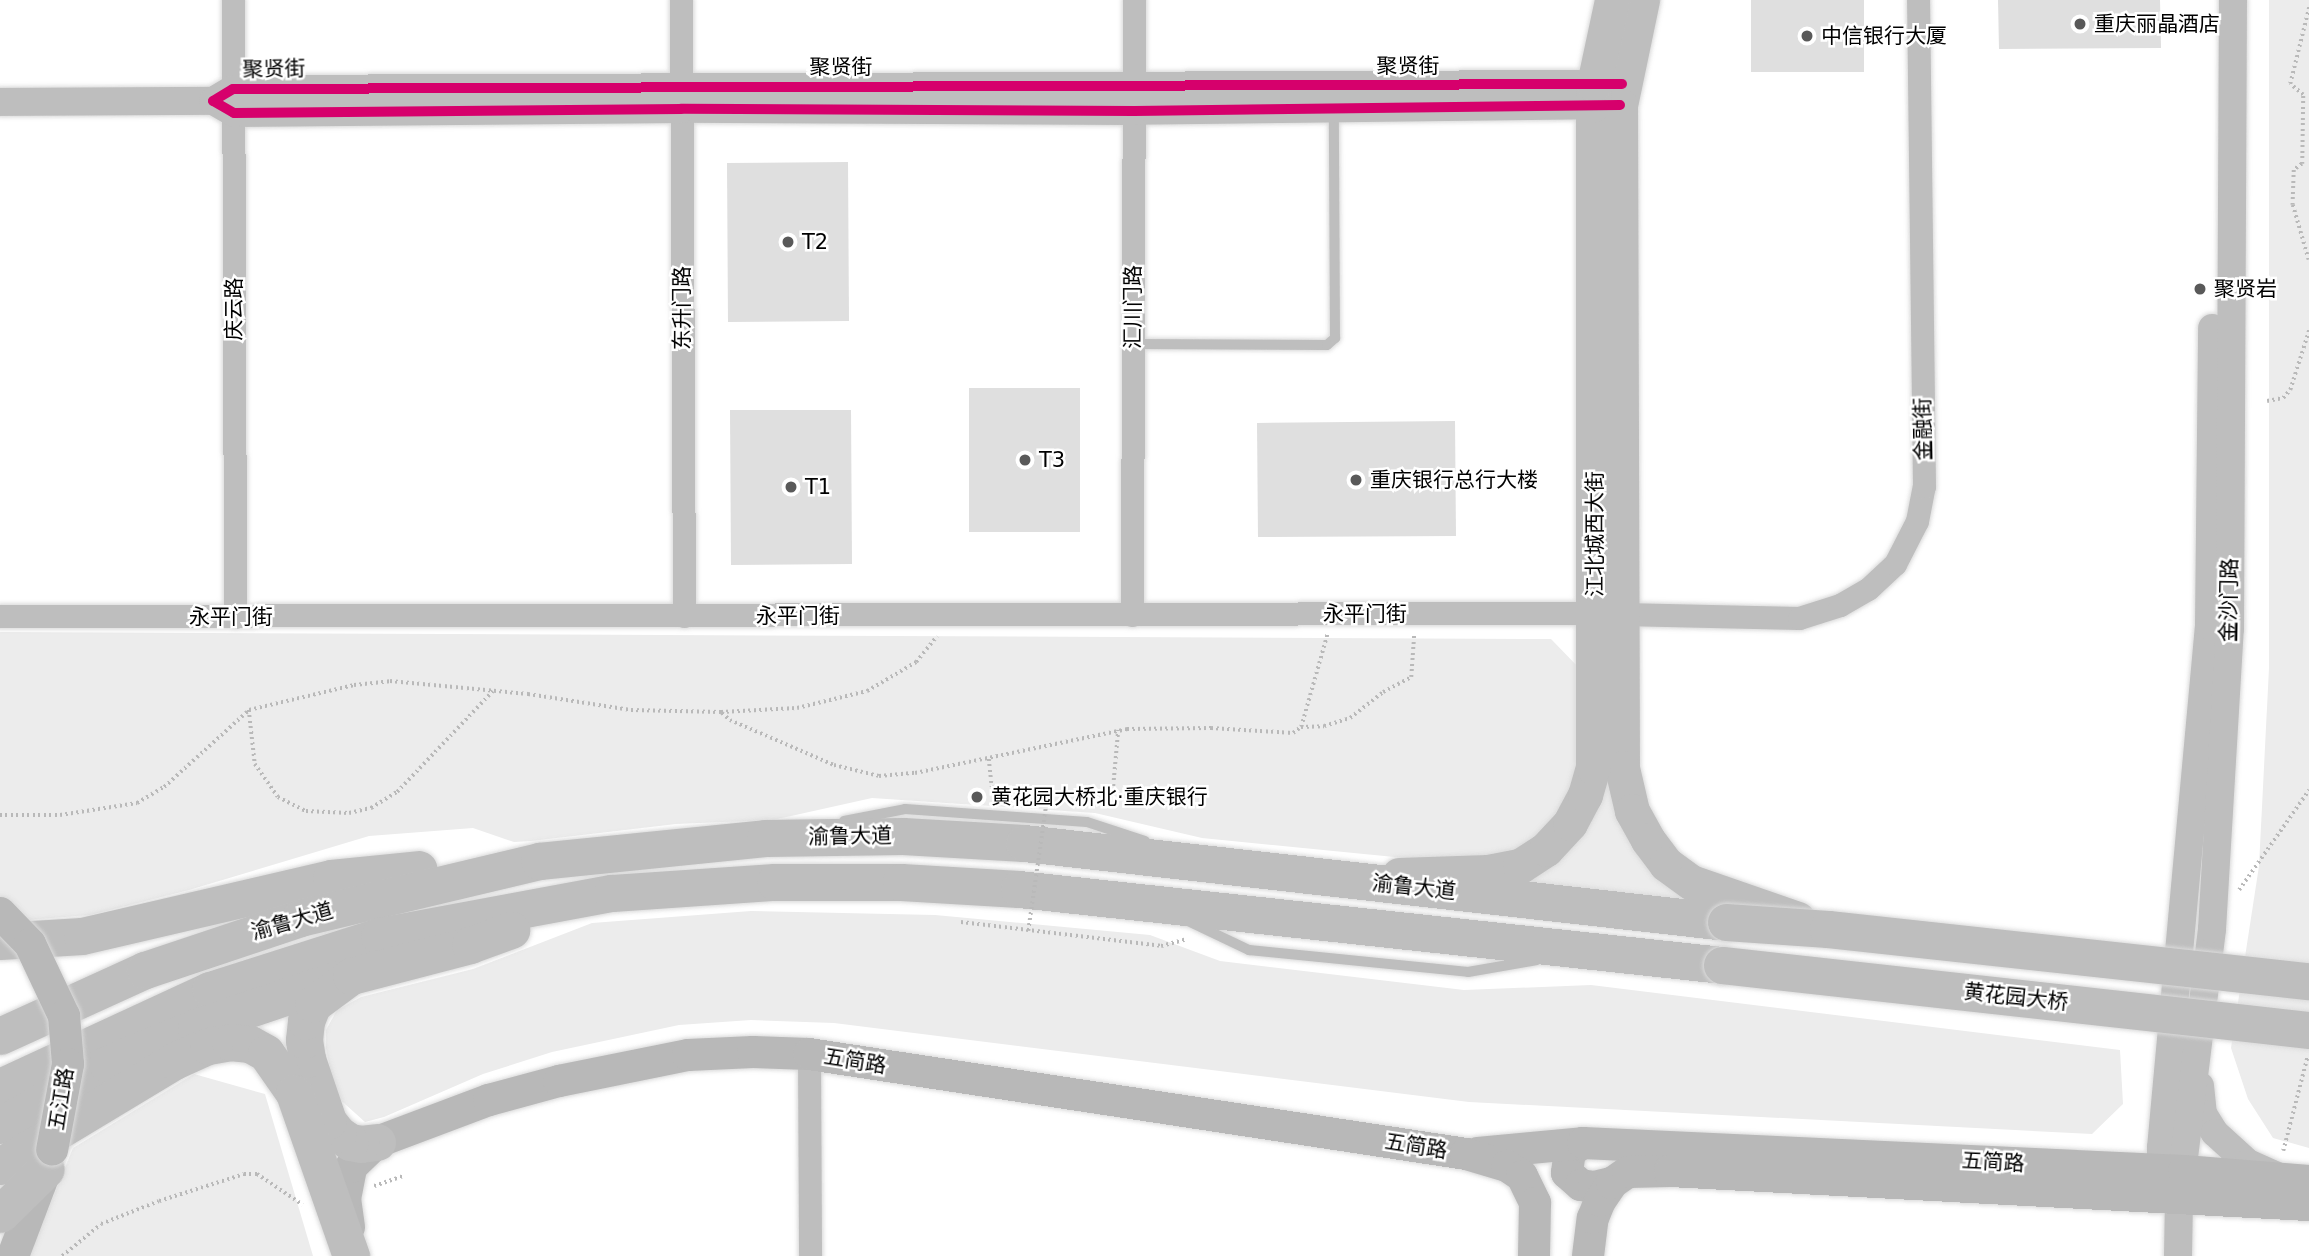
<!DOCTYPE html>
<html>
<head>
<meta charset="utf-8">
<style>
	body { margin:0 }
	#map { position:relative; width:2309px; height:1256px; overflow:hidden; background:#fff; font-family:"DejaVu Sans","Noto Sans SC",sans-serif }
	div>[style] { position:absolute }
	[style*='--x'] { left:calc(var(--x)*1px); top:calc(var(--y)*1px); width:calc(var(--w)*1px); rotate:calc(var(--a)*1deg) }
	.green>* { inset:0; background:#ececec }
	.building>* { inset:0; background:#dfdfdf }
	.path>* { height:3.5px; margin-top:-1.75px; transform-origin:0; background:repeating-linear-gradient(90deg,#b9b9b9 0 2px,transparent 0 5.5px) }
	.roads { filter:drop-shadow(0 0 2px #dbdbdb) drop-shadow(0 0 2px #dbdbdb) }
	.service>* { height:10px; margin:-5px; padding:0 5px; transform-origin:5px; border-radius:5px; background:#bebebe }
	.minor>* { height:23px; margin:-11.5px; padding:0 11.5px; transform-origin:11.5px; border-radius:11.5px; background:#bebebe }
	.tertiary>* { height:28px; margin:-14px; padding:0 14px; transform-origin:14px; border-radius:14px; background:#bebebe }
	.secondary>* { height:32px; margin:-16px; padding:0 16px; transform-origin:16px; border-radius:16px; background:#b8b8b8 }
	.primary>* { height:35px; margin:-17.5px; padding:0 17.5px; transform-origin:17.5px; border-radius:17.5px; background:#bebebe }
	.trunk>* { height:37px; margin:-18.5px; padding:0 18.5px; transform-origin:18.5px; border-radius:18.5px; background:#bebebe }
	.path-bridge>* { height:3.5px; margin-top:-1.75px; transform-origin:0; background:repeating-linear-gradient(90deg,#b9b9b9 0 2px,transparent 0 5.5px) }
	.bridges { filter:drop-shadow(0 0 2px #dbdbdb) drop-shadow(0 0 2px #dbdbdb) }
	.secondary-bridge>* { height:32px; margin:-16px; padding:0 16px; transform-origin:16px; border-radius:16px; background:#b8b8b8 }
	.trunk-bridge>* { height:37px; margin:-18.5px; padding:0 18.5px; transform-origin:18.5px; border-radius:18.5px; background:#bebebe }
	.cycleway>* { height:10px; margin:-5px; padding:0 5px; transform-origin:5px; border-radius:5px; background:#d6006c }
	.dots>* { width:19px; height:19px; translate:-50% -50%; box-sizing:border-box; border:4px solid #fff; border-radius:50% }
	span { translate:-50% -50%; white-space:nowrap; text-align:center; line-height:1.15; -webkit-text-stroke:5px #fff; paint-order:stroke }
	.poi-label { font-size:21px; color:#000 }
	.left { translate:0 -50%; text-align:left }
	.street-label { font-size:21px; color:#000 }
</style>
</head>
<body>
<div id="map">
	<div class="green">
		<div style="clip-path:polygon(2269px 0,2309px 0,2309px 1148px,2273px 1138px,2248px 1099px,2231px 1048px,2259px 866px,2269px 668px)"></div>
		<div style="clip-path:polygon(0 632px,1551px 639px,1583px 672px,1578px 769px,1568px 803px,1529px 847px,1496px 858px,1435px 861px,1202px 838px,1095px 813px,872px 798px,773px 820px,676px 824px,531px 841px,514px 842px,473px 828px,369px 836px,189px 890px,90px 915px,0 922px)"></div>
		<div style="clip-path:polygon(1607px 779px,1687px 896px,1685px 902px,1516px 880px)"></div>
		<div style="clip-path:polygon(751px 911px,935px 915px,1150px 935px,1220px 961px,1464px 990px,1591px 985px,2120px 1050px,2123px 1104px,2092px 1134px,1469px 1102px,834px 1023px,751px 1020px,679px 1025px,552px 1052px,483px 1074px,384px 1117px,365px 1122px,335px 1095px,326px 1048px,326px 1030px,337px 1010px,361px 997px,473px 969px,592px 923px)"></div>
		<div style="clip-path:polygon(194px 1074px,265px 1094px,313px 1256px,29px 1256px,73px 1148px)"></div>
	</div>
	<div class="building">
		<div style="clip-path:polygon(1751px 0,1864px 0,1864px 72px,1751px 72px)"></div>
		<div style="clip-path:polygon(1998px 0,2160px 0,2161px 48px,1999px 49px)"></div>
		<div style="clip-path:polygon(848px 162px,849px 321px,728px 322px,727px 163px)"></div>
		<div style="clip-path:polygon(969px 388px,1080px 388px,1080px 532px,969px 532px)"></div>
		<div style="clip-path:polygon(730px 410px,851px 410px,852px 564px,731px 565px)"></div>
		<div style="clip-path:polygon(1455px 421px,1456px 536px,1258px 537px,1257px 423px)"></div>
	</div>
	<div class="path">
		<div style="--x:2302;--y:164;--w:69;--a:-89.2"></div>
		<div style="--x:2303;--y:95;--w:17;--a:-140"></div>
		<div style="--x:2290;--y:84;--w:79;--a:-76.1"></div>
		<div style="--x:2302;--y:164;--w:10;--a:143"></div>
		<div style="--x:2294;--y:170;--w:35;--a:92"></div>
		<div style="--x:2293;--y:205;--w:57;--a:73.8"></div>
		<div style="--x:2267;--y:401;--w:16;--a:-11"></div>
		<div style="--x:2283;--y:398;--w:11;--a:-49"></div>
		<div style="--x:2290;--y:390;--w:63;--a:-72.4"></div>
		<div style="--x:249;--y:710;--w:54;--a:83.7"></div>
		<div style="--x:255;--y:764;--w:40;--a:55.1"></div>
		<div style="--x:278;--y:797;--w:31;--a:27"></div>
		<div style="--x:306;--y:811;--w:43;--a:2.7"></div>
		<div style="--x:349;--y:813;--w:23;--a:-13"></div>
		<div style="--x:371;--y:808;--w:31;--a:-32"></div>
		<div style="--x:397;--y:792;--w:139;--a:-46.5"></div>
		<div style="--x:722;--y:713;--w:11;--a:41"></div>
		<div style="--x:730;--y:720;--w:113;--a:23.4"></div>
		<div style="--x:834;--y:765;--w:46;--a:13.7"></div>
		<div style="--x:879;--y:776;--w:36;--a:-5"></div>
		<div style="--x:915;--y:773;--w:217;--a:-11.7"></div>
		<div style="--x:1127;--y:729;--w:84;--a:-0.7"></div>
		<div style="--x:1211;--y:728;--w:82;--a:3.5"></div>
		<div style="--x:1293;--y:733;--w:10;--a:-37"></div>
		<div style="--x:1301;--y:727;--w:23;--a:-2"></div>
		<div style="--x:1324;--y:726;--w:27;--a:-17"></div>
		<div style="--x:1350;--y:718;--w:42;--a:-38.2"></div>
		<div style="--x:1383;--y:692;--w:32;--a:-28"></div>
		<div style="--x:1411;--y:677;--w:43;--a:-86"></div>
		<div style="--x:1301;--y:727;--w:96;--a:-74.2"></div>
		<div style="--x:989;--y:759;--w:28;--a:84"></div>
		<div style="--x:992;--y:787;--w:120;--a:4.8"></div>
		<div style="--x:1112;--y:797;--w:67;--a:-84.9"></div>
		<div style="--x:0;--y:815;--w:60;--a:0"></div>
		<div style="--x:60;--y:815;--w:78;--a:-8.9"></div>
		<div style="--x:137;--y:803;--w:31;--a:-31"></div>
		<div style="--x:164;--y:787;--w:115;--a:-42.2"></div>
		<div style="--x:249;--y:710;--w:108;--a:-13.4"></div>
		<div style="--x:354;--y:685;--w:36;--a:-6"></div>
		<div style="--x:390;--y:681;--w:139;--a:5.4"></div>
		<div style="--x:528;--y:694;--w:104;--a:8.8"></div>
		<div style="--x:631;--y:710;--w:90;--a:1.3"></div>
		<div style="--x:721;--y:712;--w:76;--a:-3"></div>
		<div style="--x:797;--y:708;--w:72;--a:-13.7"></div>
		<div style="--x:867;--y:691;--w:57;--a:-30.6"></div>
		<div style="--x:916;--y:662;--w:33;--a:-51"></div>
		<div style="--x:2239;--y:890;--w:122;--a:-55"></div>
		<div style="--x:961;--y:922;--w:201;--a:6.8"></div>
		<div style="--x:1161;--y:946;--w:27;--a:-15"></div>
		<div style="--x:2283;--y:1151;--w:96;--a:-75.5"></div>
		<div style="--x:374;--y:1186;--w:31;--a:-19"></div>
		<div style="--x:62;--y:1256;--w:50;--a:-39.4"></div>
		<div style="--x:101;--y:1224;--w:62;--a:-21.6"></div>
		<div style="--x:159;--y:1201;--w:89;--a:-17.6"></div>
		<div style="--x:244;--y:1174;--w:13;--a:0"></div>
		<div style="--x:257;--y:1174;--w:55;--a:34"></div>
	</div>
	<div class="roads">
		<div class="service">
			<div style="--x:1133;--y:344;--w:194;--a:0.3"></div>
			<div style="--x:1327;--y:345;--w:11;--a:-41"></div>
			<div style="--x:1335;--y:338;--w:229;--a:-90.3"></div>
			<div style="--x:844;--y:821;--w:62;--a:-11.1"></div>
			<div style="--x:905;--y:809;--w:182;--a:4.1"></div>
			<div style="--x:1087;--y:822;--w:61;--a:18.1"></div>
			<div style="--x:1188;--y:921;--w:68;--a:25.4"></div>
			<div style="--x:1249;--y:950;--w:220;--a:5.7"></div>
			<div style="--x:1468;--y:972;--w:70;--a:-9.9"></div>
		</div>
		<div class="minor">
			<div style="--x:233;--y:0;--w:617;--a:89.81"></div>
			<div style="--x:681;--y:0;--w:616;--a:89.72"></div>
			<div style="--x:1622;--y:614;--w:177;--a:1.3"></div>
			<div style="--x:1799;--y:618;--w:43;--a:-17.6"></div>
			<div style="--x:1840;--y:605;--w:32;--a:-30"></div>
			<div style="--x:1868;--y:589;--w:37;--a:-43"></div>
			<div style="--x:1895;--y:564;--w:48;--a:-62.9"></div>
			<div style="--x:1917;--y:521;--w:36;--a:-79"></div>
			<div style="--x:1924;--y:486;--w:486;--a:-90.7"></div>
			<div style="--x:1132;--y:615;--w:615;--a:-89.81"></div>
			<div style="--x:0;--y:616;--w:1595;--a:-0.11"></div>
			<div style="--x:809;--y:1054;--w:202;--a:89.7"></div>
		</div>
		<div class="tertiary">
			<div style="--x:0;--y:102;--w:213;--a:-0.3"></div>
			<div style="--x:1612;--y:105;--w:478;--a:179.3"></div>
			<div style="--x:1134;--y:111;--w:453;--a:-179.7"></div>
			<div style="--x:681;--y:109;--w:447;--a:179.5"></div>
			<div style="--x:234;--y:113;--w:24;--a:-150"></div>
			<div style="--x:213;--y:101;--w:23;--a:-31"></div>
			<div style="--x:233;--y:89;--w:1380;--a:-0.21"></div>
			<div style="--x:2200;--y:1086;--w:28;--a:84"></div>
			<div style="--x:2203;--y:1114;--w:22;--a:58"></div>
			<div style="--x:2215;--y:1133;--w:45;--a:42.3"></div>
			<div style="--x:2248;--y:1163;--w:32;--a:24"></div>
			<div style="--x:2161;--y:1192;--w:44;--a:-90"></div>
			<div style="--x:2161;--y:1148;--w:524;--a:-84.75"></div>
			<div style="--x:2209;--y:626;--w:298;--a:-89.4"></div>
			<div style="--x:2178;--y:1256;--w:58;--a:-89"></div>
			<div style="--x:2179;--y:1198;--w:271;--a:-83"></div>
			<div style="--x:2212;--y:929;--w:301;--a:-86.6"></div>
			<div style="--x:2230;--y:629;--w:629;--a:-89.73"></div>
		</div>
		<div class="secondary">
			<div style="--x:1583;--y:1143;--w:15;--a:148"></div>
			<div style="--x:1570;--y:1151;--w:22;--a:98"></div>
			<div style="--x:1567;--y:1173;--w:18;--a:41"></div>
			<div style="--x:1581;--y:1185;--w:13;--a:9"></div>
			<div style="--x:1594;--y:1187;--w:18;--a:-13"></div>
			<div style="--x:1478;--y:1153;--w:105;--a:-5.4"></div>
			<div style="--x:1583;--y:1143;--w:602;--a:2.67"></div>
			<div style="--x:2184;--y:1171;--w:125;--a:4.6"></div>
			<div style="--x:349;--y:1227;--w:28;--a:-98"></div>
			<div style="--x:345;--y:1199;--w:33;--a:-79"></div>
			<div style="--x:351;--y:1167;--w:36;--a:-44"></div>
			<div style="--x:377;--y:1142;--w:120;--a:-20.6"></div>
			<div style="--x:489;--y:1100;--w:73;--a:-15.2"></div>
			<div style="--x:559;--y:1081;--w:132;--a:-11.4"></div>
			<div style="--x:688;--y:1055;--w:65;--a:-2.6"></div>
			<div style="--x:753;--y:1052;--w:56;--a:2"></div>
			<div style="--x:809;--y:1054;--w:665;--a:8.65"></div>
			<div style="--x:1466;--y:1154;--w:43;--a:16.3"></div>
			<div style="--x:1507;--y:1166;--w:18;--a:34"></div>
			<div style="--x:1522;--y:1176;--w:30;--a:64"></div>
			<div style="--x:1535;--y:1203;--w:53;--a:91.1"></div>
			<div style="--x:13;--y:1256;--w:93;--a:-69.2"></div>
			<div style="--x:1588;--y:1256;--w:38;--a:-83"></div>
			<div style="--x:1593;--y:1218;--w:18;--a:-68"></div>
			<div style="--x:1600;--y:1201;--w:22;--a:-56"></div>
			<div style="--x:1612;--y:1183;--w:19;--a:-35"></div>
			<div style="--x:1628;--y:1172;--w:42;--a:-1.4"></div>
			<div style="--x:1670;--y:1171;--w:640;--a:3.05"></div>
		</div>
		<div class="primary">
			<div style="--x:1642;--y:0;--w:107;--a:101.8"></div>
			<div style="--x:1620;--y:105;--w:663;--a:89.83"></div>
			<div style="--x:1622;--y:768;--w:44;--a:76.9"></div>
			<div style="--x:1632;--y:811;--w:33;--a:61"></div>
			<div style="--x:1648;--y:840;--w:30;--a:53"></div>
			<div style="--x:1666;--y:864;--w:31;--a:36"></div>
			<div style="--x:1691;--y:882;--w:113;--a:19.1"></div>
			<div style="--x:1399;--y:875;--w:89;--a:-1.9"></div>
			<div style="--x:1488;--y:872;--w:33;--a:-11"></div>
			<div style="--x:1520;--y:866;--w:31;--a:-33"></div>
			<div style="--x:1546;--y:849;--w:35;--a:-47"></div>
			<div style="--x:1570;--y:823;--w:32;--a:-62"></div>
			<div style="--x:1585;--y:795;--w:29;--a:-74"></div>
			<div style="--x:1593;--y:767;--w:662;--a:-90"></div>
			<div style="--x:1593;--y:105;--w:21;--a:-87"></div>
			<div style="--x:1594;--y:84;--w:86;--a:-77.9"></div>
		</div>
		<div class="trunk">
			<div style="--x:0;--y:941;--w:82;--a:-3.5"></div>
			<div style="--x:82;--y:936;--w:256;--a:-13.1"></div>
			<div style="--x:331;--y:878;--w:88;--a:-5.8"></div>
			<div style="--x:0;--y:1036;--w:159;--a:-24.5"></div>
			<div style="--x:145;--y:970;--w:163;--a:-18.5"></div>
			<div style="--x:300;--y:918;--w:246;--a:-13.4"></div>
			<div style="--x:539;--y:861;--w:227;--a:-5.8"></div>
			<div style="--x:765;--y:838;--w:138;--a:-0.8"></div>
			<div style="--x:903;--y:836;--w:121;--a:3.3"></div>
			<div style="--x:1024;--y:843;--w:706;--a:6.42"></div>
			<div style="--x:0;--y:1087;--w:231;--a:-24.8"></div>
			<div style="--x:210;--y:990;--w:177;--a:-17.7"></div>
			<div style="--x:379;--y:936;--w:237;--a:-10.5"></div>
			<div style="--x:612;--y:893;--w:163;--a:-3.9"></div>
			<div style="--x:775;--y:882;--w:126;--a:0"></div>
			<div style="--x:901;--y:882;--w:118;--a:3.4"></div>
			<div style="--x:1019;--y:889;--w:707;--a:6.17"></div>
			<div style="--x:0;--y:1125;--w:123;--a:-29.7"></div>
			<div style="--x:107;--y:1064;--w:96;--a:-22.6"></div>
			<div style="--x:196;--y:1027;--w:147;--a:-18.7"></div>
			<div style="--x:377;--y:1142;--w:16;--a:173"></div>
			<div style="--x:361;--y:1144;--w:11;--a:-170"></div>
			<div style="--x:350;--y:1142;--w:14;--a:-146"></div>
			<div style="--x:338;--y:1134;--w:16;--a:-128"></div>
			<div style="--x:328;--y:1121;--w:65;--a:-108.7"></div>
			<div style="--x:307;--y:1059;--w:19;--a:-99"></div>
			<div style="--x:304;--y:1040;--w:19;--a:-84"></div>
			<div style="--x:306;--y:1021;--w:18;--a:-68"></div>
			<div style="--x:313;--y:1004;--w:47;--a:-36.4"></div>
			<div style="--x:351;--y:976;--w:123;--a:-14.6"></div>
			<div style="--x:470;--y:945;--w:44;--a:-20.1"></div>
			<div style="--x:0;--y:1166;--w:203;--a:-31.1"></div>
			<div style="--x:174;--y:1061;--w:37;--a:-24"></div>
			<div style="--x:208;--y:1046;--w:22;--a:-10"></div>
			<div style="--x:230;--y:1042;--w:20;--a:6"></div>
			<div style="--x:250;--y:1044;--w:18;--a:29"></div>
			<div style="--x:266;--y:1053;--w:49;--a:55"></div>
			<div style="--x:294;--y:1093;--w:173;--a:70.7"></div>
			<div style="--x:0;--y:1214;--w:64;--a:-44.4"></div>
		</div>
	</div>
	<div class="path-bridge">
		<div style="--x:1028;--y:931;--w:141;--a:-81.9"></div>
	</div>
	<div class="bridges">
		<div class="secondary-bridge">
			<div style="--x:0;--y:913;--w:43;--a:45.9"></div>
			<div style="--x:30;--y:944;--w:80;--a:64.7"></div>
			<div style="--x:64;--y:1016;--w:48;--a:85.2"></div>
			<div style="--x:68;--y:1064;--w:87;--a:100.5"></div>
		</div>
		<div class="trunk-bridge">
			<div style="--x:1726;--y:922;--w:102;--a:3.9"></div>
			<div style="--x:1828;--y:929;--w:484;--a:6.2"></div>
			<div style="--x:1722;--y:965;--w:591;--a:6.32"></div>
		</div>
	</div>
	<div class="cycleway">
		<div style="--x:1620;--y:105;--w:486;--a:179.3"></div>
		<div style="--x:1134;--y:111;--w:453;--a:-179.7"></div>
		<div style="--x:681;--y:109;--w:447;--a:179.5"></div>
		<div style="--x:234;--y:113;--w:24;--a:-150"></div>
		<div style="--x:213;--y:101;--w:23;--a:-31"></div>
		<div style="--x:233;--y:89;--w:1389;--a:-0.21"></div>
	</div>
	<div class="dots">
		<div style="left:2080px;top:24px;background:#595959"></div>
		<div style="left:1807px;top:36px;background:#595959"></div>
		<div style="left:788px;top:242px;background:#595959"></div>
		<div style="left:2200px;top:289px;background:#595959"></div>
		<div style="left:1025px;top:460px;background:#595959"></div>
		<div style="left:1356px;top:480px;background:#595959"></div>
		<div style="left:791px;top:487px;background:#595959"></div>
		<div style="left:977px;top:797px;background:#595959"></div>
	</div>
	<div class="poi-label">
		<span class="left" style="left:2094px;top:24px">重庆丽晶酒店</span>
		<span class="left" style="left:1821px;top:36px">中信银行大厦</span>
		<span class="left" style="left:802px;top:242px">T2</span>
		<span class="left" style="left:2214px;top:289px">聚贤岩</span>
		<span class="left" style="left:1039px;top:460px">T3</span>
		<span class="left" style="left:1370px;top:480px">重庆银行总行大楼</span>
		<span class="left" style="left:805px;top:487px">T1</span>
		<span class="left" style="left:991px;top:797px">黄花园大桥北‧重庆银行</span>
	</div>
	<div class="street-label">
		<span style="left:1408px;top:66px">聚贤街</span>
		<span style="left:841px;top:67px">聚贤街</span>
		<span style="left:274px;top:69px;rotate:-1deg">聚贤街</span>
		<span style="left:1133px;top:307px;rotate:-90deg">汇川门路</span>
		<span style="left:682px;top:308px;rotate:-90deg">东升门路</span>
		<span style="left:234px;top:309px;rotate:-90deg">庆云路</span>
		<span style="left:1923px;top:429px;rotate:-91deg">金融街</span>
		<span style="left:1595px;top:534px;rotate:-90deg">江北城西大街</span>
		<span style="left:2229px;top:600px;rotate:-89deg">金沙门路</span>
		<span style="left:1365px;top:614px">永平门街</span>
		<span style="left:798px;top:616px">永平门街</span>
		<span style="left:231px;top:617px">永平门街</span>
		<span style="left:850px;top:836px;rotate:-1deg">渝鲁大道</span>
		<span style="left:1414px;top:887px;rotate:6deg">渝鲁大道</span>
		<span style="left:292px;top:921px;rotate:-16deg">渝鲁大道</span>
		<span style="left:2016px;top:997px;rotate:6deg">黄花园大桥</span>
		<span style="left:855px;top:1061px;rotate:9deg">五简路</span>
		<span style="left:61px;top:1099px;rotate:-81deg">五江路</span>
		<span style="left:1416px;top:1146px;rotate:9deg">五简路</span>
		<span style="left:1993px;top:1162px;rotate:3deg">五简路</span>
	</div>
</div>
</body>
</html>
